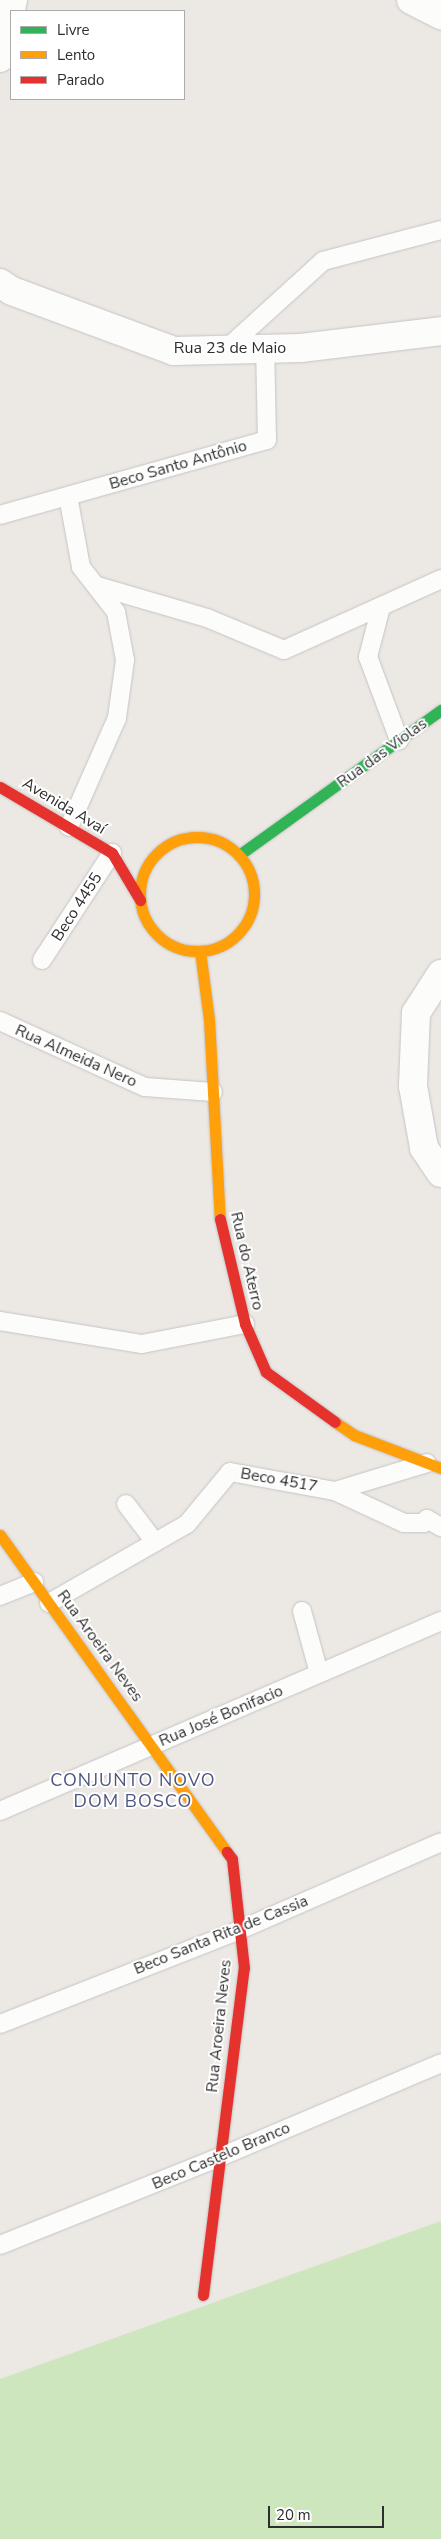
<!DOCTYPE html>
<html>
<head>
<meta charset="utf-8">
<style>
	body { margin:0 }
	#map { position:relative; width:441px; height:2539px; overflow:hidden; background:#ece8e4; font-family:"Nunito Sans",sans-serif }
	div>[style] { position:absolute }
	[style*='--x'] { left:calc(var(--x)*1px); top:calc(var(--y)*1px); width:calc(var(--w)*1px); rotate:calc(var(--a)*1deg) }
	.green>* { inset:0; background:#cee6be }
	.roads { filter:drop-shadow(0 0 1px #c5c4c5) drop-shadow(0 0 1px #c5c4c5) }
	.lane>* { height:18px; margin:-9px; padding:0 9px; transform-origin:9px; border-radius:9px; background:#fcfcfb }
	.street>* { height:28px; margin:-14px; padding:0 14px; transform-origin:14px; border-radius:14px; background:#fcfcfb }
	.fast>* { height:11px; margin:-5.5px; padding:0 5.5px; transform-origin:5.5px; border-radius:5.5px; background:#30b455 }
	.slow>* { height:11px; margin:-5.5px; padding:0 5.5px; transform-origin:5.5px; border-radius:5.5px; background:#ff9f0a }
	.slow>.ring { margin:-5.5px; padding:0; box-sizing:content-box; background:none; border:11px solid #ff9f0a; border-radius:50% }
	.jam>* { height:11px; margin:-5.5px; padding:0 5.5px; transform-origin:5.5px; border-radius:5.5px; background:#e5322d }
	span { translate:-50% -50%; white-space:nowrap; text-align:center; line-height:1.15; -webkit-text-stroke:4px #fff; paint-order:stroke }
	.street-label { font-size:16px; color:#2e2e2e }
	.neighbourhood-label { font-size:18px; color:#4d5680; letter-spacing:1px }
	.legend { position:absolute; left:10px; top:10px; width:175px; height:90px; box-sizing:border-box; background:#fff; border:1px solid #ababab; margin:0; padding:6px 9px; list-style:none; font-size:15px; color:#2e2e2e }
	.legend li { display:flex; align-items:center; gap:10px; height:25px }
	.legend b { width:25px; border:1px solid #ababab }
	.scale { position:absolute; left:268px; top:2506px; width:116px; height:22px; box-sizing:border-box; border:2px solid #2e2e2e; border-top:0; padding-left:6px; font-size:15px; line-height:18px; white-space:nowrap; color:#2e2e2e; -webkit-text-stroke:4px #fff; paint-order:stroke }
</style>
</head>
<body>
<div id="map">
	<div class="green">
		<div style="clip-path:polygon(441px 2221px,441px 2539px,0 2539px,0 2379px)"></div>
	</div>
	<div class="roads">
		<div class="lane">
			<div style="--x:225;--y:350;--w:132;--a:-42.2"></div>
			<div style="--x:323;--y:261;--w:122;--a:-14.7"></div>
			<div style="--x:68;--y:496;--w:72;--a:79.6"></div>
			<div style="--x:81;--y:567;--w:57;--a:52.1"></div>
			<div style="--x:116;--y:612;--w:49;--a:79.4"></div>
			<div style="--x:125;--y:660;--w:59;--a:97.9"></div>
			<div style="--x:117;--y:718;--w:119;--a:113.8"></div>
			<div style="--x:0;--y:515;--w:277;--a:-15.7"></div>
			<div style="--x:267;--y:440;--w:92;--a:-91.2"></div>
			<div style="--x:97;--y:586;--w:115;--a:16.2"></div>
			<div style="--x:207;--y:618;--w:83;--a:22.6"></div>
			<div style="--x:284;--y:650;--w:172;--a:-24.3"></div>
			<div style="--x:381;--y:607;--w:52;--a:104.6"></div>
			<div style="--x:368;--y:657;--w:89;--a:69.5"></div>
			<div style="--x:42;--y:960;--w:128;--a:-56.8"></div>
			<div style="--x:0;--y:1021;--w:159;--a:24.5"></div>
			<div style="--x:145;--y:1087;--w:68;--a:4.2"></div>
			<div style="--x:0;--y:1321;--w:144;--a:9.2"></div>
			<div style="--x:142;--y:1344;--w:105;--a:-11"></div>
			<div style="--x:335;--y:1491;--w:76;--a:24.9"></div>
			<div style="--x:404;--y:1523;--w:20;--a:0"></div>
			<div style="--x:424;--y:1523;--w:5;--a:-53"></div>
			<div style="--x:427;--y:1519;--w:16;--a:30"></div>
			<div style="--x:126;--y:1504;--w:48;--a:52.7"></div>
			<div style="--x:0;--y:1596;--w:37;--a:-22"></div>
			<div style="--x:49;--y:1603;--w:159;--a:-29.8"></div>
			<div style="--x:187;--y:1524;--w:67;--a:-50.4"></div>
			<div style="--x:230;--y:1472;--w:107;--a:10.3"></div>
			<div style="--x:335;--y:1491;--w:96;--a:-16.9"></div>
			<div style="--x:302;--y:1611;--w:64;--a:74.7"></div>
			<div style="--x:0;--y:1811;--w:480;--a:-23.3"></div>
			<div style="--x:0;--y:2024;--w:258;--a:-21.4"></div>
			<div style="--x:240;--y:1930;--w:219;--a:-23.6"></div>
			<div style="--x:0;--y:2245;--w:237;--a:-21.8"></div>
			<div style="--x:220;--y:2157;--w:240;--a:-23"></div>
		</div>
		<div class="street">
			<div style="--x:411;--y:0;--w:34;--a:27"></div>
			<div style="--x:0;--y:58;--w:59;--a:-77.4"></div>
			<div style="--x:0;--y:283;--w:14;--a:34"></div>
			<div style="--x:12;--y:291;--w:173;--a:20.3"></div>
			<div style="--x:174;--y:351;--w:127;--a:-1.4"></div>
			<div style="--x:301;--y:348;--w:141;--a:-6.9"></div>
			<div style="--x:441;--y:974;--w:46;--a:122.7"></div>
			<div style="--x:416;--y:1013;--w:73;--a:92.4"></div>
			<div style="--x:413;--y:1086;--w:63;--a:79.9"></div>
			<div style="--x:424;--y:1148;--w:30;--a:56"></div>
		</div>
		<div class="fast">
			<div style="--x:239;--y:855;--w:249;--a:-35.7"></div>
		</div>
		<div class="slow">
			<div class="ring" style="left:140px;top:837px;width:103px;height:103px"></div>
			<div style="--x:200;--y:951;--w:69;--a:82.5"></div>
			<div style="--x:209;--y:1019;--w:200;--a:86.9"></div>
			<div style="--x:335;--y:1422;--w:23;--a:34"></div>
			<div style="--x:354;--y:1435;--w:93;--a:20.8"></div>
			<div style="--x:0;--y:1535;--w:390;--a:54.4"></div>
		</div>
		<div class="jam">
			<div style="--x:0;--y:787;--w:130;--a:30.5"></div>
			<div style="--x:112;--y:853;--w:55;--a:59.2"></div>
			<div style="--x:220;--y:1219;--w:108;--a:76.6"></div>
			<div style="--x:245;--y:1324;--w:52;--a:66.4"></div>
			<div style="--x:266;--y:1372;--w:85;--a:35.9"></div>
			<div style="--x:203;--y:2295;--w:330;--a:-82.9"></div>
			<div style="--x:244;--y:1968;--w:110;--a:-96.3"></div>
			<div style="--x:232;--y:1859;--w:9;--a:-126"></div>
		</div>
	</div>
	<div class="street-label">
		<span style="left:230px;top:348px">Rua 23 de Maio</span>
		<span style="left:178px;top:465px;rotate:-16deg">Beco Santo Antônio</span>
		<span style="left:382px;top:753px;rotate:-36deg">Rua das Violas</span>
		<span style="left:64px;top:806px;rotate:31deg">Avenida Avaí</span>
		<span style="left:77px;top:907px;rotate:-57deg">Beco 4455</span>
		<span style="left:76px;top:1056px;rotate:24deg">Rua Almeida Nero</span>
		<span style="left:247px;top:1261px;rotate:77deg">Rua do Aterro</span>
		<span style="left:279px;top:1480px;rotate:10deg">Beco 4517</span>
		<span style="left:100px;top:1646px;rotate:54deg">Rua Aroeira Neves</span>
		<span style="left:221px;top:1716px;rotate:-23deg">Rua José Bonifacio</span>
		<span style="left:221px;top:1935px;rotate:-22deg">Beco Santa Rita de Cassia</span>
		<span style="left:219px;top:2026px;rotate:-84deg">Rua Aroeira Neves</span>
		<span style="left:221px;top:2156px;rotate:-23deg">Beco Castelo Branco</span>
	</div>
	<div class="neighbourhood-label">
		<span style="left:133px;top:1791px">CONJUNTO NOVO<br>DOM BOSCO</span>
	</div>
	<ul class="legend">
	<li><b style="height:6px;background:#30b455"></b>Livre</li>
	<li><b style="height:6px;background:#ff9f0a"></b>Lento</li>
	<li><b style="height:6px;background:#e5322d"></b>Parado</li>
	</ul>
	<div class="scale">20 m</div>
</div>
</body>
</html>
